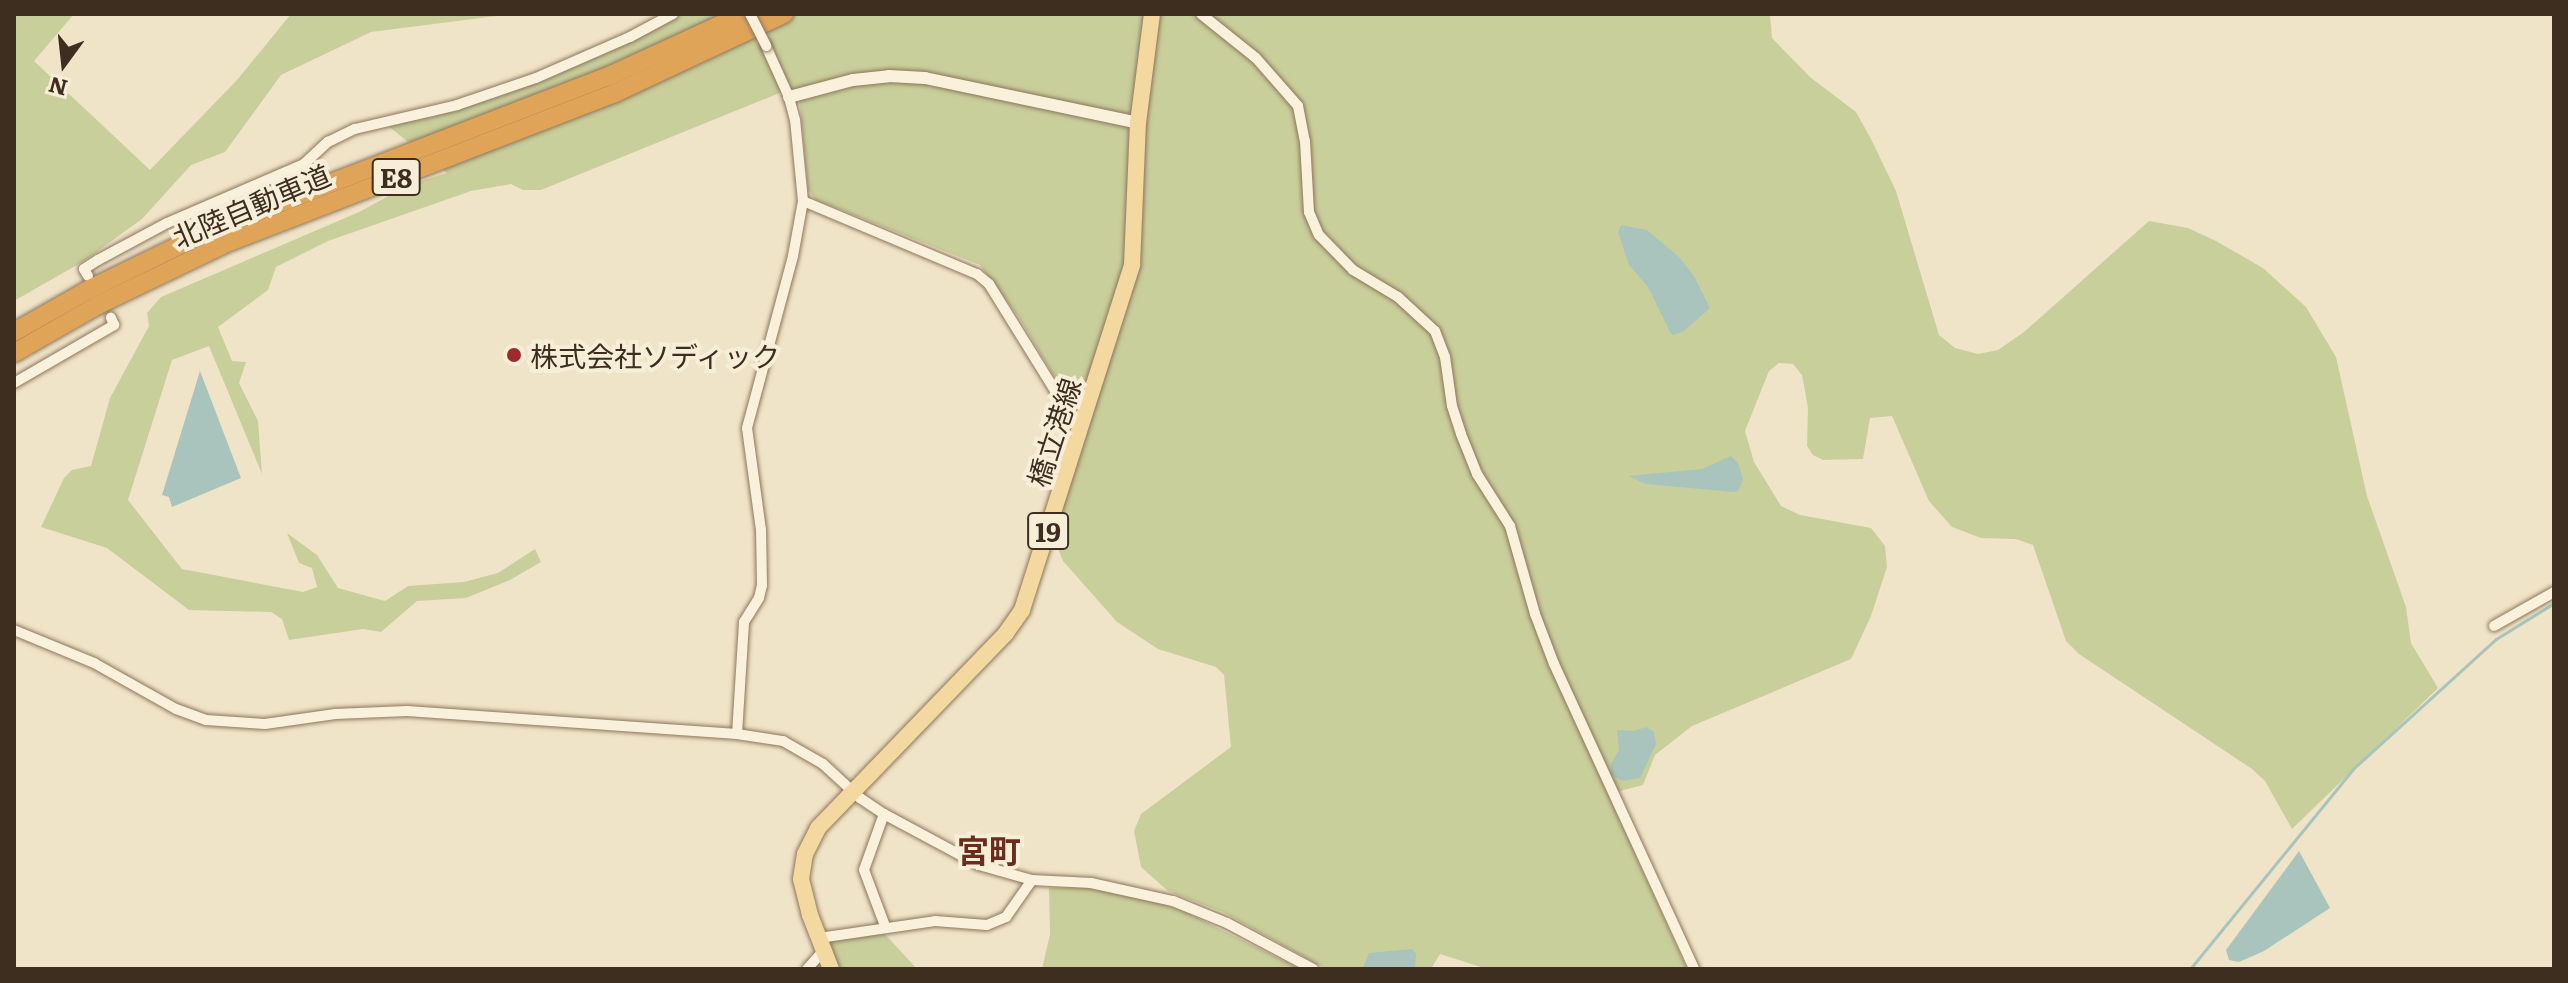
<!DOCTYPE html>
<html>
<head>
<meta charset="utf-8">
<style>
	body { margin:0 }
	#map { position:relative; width:2568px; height:983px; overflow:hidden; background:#f0e4c8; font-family:Literata,"Noto Sans JP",serif }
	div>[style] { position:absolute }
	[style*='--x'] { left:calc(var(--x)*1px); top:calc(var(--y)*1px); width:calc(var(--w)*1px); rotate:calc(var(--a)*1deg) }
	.green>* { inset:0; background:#c9cf9b }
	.water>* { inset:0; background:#a9c4bc }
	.stream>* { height:3px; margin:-1.5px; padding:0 1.5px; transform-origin:1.5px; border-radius:1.5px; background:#a9c4bc }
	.roads { filter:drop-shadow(0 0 2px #8d765c) drop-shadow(0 0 2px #8d765c) }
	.minor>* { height:10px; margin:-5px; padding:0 5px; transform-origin:5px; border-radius:5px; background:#faf1dc }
	.tertiary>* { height:12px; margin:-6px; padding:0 6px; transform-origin:6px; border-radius:6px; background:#faf1dc }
	.primary>* { height:16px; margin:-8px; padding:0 8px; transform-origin:8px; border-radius:8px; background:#f3d9a0 }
	.motorway>* { height:18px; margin:-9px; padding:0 9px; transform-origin:9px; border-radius:9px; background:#e0a458 }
	.bridges { filter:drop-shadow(0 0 2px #8d765c) drop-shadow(0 0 2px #8d765c) }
	.minor-bridge>* { height:10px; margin:-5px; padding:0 5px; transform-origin:5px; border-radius:5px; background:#faf1dc }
	.dots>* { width:22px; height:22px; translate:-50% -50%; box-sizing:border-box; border:4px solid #f7eed8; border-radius:50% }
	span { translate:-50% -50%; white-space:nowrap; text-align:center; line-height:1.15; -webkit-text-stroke:8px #f7eed8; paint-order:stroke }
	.shield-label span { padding:2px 6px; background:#f7eed8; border:2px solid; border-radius:6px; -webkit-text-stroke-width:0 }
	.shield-label { font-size:26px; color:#3d2e20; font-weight:700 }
	.street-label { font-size:28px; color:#3d2e20 }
	.poi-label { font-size:28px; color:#3d2e20 }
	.left { translate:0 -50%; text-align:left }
	.quarter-label { font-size:32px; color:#6b2e1e; font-weight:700 }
	.frame { position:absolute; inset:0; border:16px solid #3d2e20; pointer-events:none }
	.north { position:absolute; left:24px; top:24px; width:80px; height:80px; -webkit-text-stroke:6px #f7eed8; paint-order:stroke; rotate:195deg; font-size:22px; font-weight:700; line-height:32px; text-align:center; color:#3d2e20 }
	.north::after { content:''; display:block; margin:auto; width:28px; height:36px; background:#3d2e20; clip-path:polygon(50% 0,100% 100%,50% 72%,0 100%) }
</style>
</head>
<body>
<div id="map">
	<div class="green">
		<div style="clip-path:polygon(14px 14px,74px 14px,34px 61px,150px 170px,237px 80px,291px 14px,512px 14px,371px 32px,281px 75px,225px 152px,191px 165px,142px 219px,84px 261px,14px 301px)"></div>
		<div style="clip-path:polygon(671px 14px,1770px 14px,1772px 38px,1810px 77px,1856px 112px,1871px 139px,1896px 191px,1939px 335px,1955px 348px,1978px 354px,1998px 350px,2024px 332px,2149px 221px,2188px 228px,2216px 241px,2263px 268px,2306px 307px,2336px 357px,2367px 496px,2406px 607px,2411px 643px,2438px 688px,2292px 829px,2265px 781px,2252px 769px,2079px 654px,2066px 641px,2033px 545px,2016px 539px,1981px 538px,1952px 527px,1929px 501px,1892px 416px,1870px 418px,1863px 459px,1823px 460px,1813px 455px,1807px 446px,1808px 408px,1802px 375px,1793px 364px,1779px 363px,1769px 371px,1745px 431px,1754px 462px,1781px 506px,1800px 515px,1871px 528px,1885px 546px,1887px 567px,1871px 616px,1851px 659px,1692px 726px,1655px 755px,1643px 785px,1608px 794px,1687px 969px,1487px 969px,1440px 954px,1431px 969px,1326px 969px,1223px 912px,1168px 891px,1141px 867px,1134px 831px,1141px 814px,1231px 747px,1224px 675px,1216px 667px,1158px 649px,1117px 622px,1063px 561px,1056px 544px,1056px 528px,1087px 431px,1018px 316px,980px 265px,816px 200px,808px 190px,800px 103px,797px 96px,782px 92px,541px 190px,523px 190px,511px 184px,471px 191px,328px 241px,276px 267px,268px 290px,218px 327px,232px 361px,246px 362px,239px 383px,258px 421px,262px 474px,209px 346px,172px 360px,128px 500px,182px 569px,303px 592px,317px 587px,312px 568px,299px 563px,287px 533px,317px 555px,338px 588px,385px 601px,408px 586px,464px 582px,498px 573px,535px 549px,541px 562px,510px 580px,466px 598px,417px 601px,381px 632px,363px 629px,289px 640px,282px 619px,271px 612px,189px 610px,107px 548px,41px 527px,64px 478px,72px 470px,91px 466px,110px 398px,149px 326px,147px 313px,161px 297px,359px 212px,409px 185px,447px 173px,387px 125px,433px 117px,473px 102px)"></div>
		<div style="clip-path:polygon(1081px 887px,1150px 899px,1185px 912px,1300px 969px,1042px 969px,1050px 934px,1049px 888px)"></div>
		<div style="clip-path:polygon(883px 932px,917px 969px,814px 969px,830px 940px)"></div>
	</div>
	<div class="water">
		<div style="clip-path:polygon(1621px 225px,1647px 230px,1679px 257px,1694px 276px,1710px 308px,1684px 331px,1673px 335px,1670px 332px,1648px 287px,1629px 265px,1618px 232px)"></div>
		<div style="clip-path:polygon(200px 371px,241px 478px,172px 507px,169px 497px,162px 495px)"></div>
		<div style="clip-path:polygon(1731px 456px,1738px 463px,1743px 480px,1738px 491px,1734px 492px,1646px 484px,1628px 476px,1702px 469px)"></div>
		<div style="clip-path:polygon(1646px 727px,1654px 732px,1656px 744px,1640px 778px,1623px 781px,1611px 775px,1611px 764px,1619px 750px,1617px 730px,1634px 731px)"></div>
		<div style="clip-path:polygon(2299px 851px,2330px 908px,2264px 951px,2239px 962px,2229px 960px,2226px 950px)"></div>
		<div style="clip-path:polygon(1412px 949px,1416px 954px,1415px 969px,1363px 968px,1369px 953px)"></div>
	</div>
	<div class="stream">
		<div style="--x:2190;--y:969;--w:259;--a:-50.8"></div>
		<div style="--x:2354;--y:768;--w:192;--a:-42.3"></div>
		<div style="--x:2496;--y:639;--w:68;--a:-31.8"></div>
	</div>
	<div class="roads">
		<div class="minor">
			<div style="--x:1201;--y:14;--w:70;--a:38.7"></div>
			<div style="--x:1256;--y:58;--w:64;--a:48.8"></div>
			<div style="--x:1298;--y:106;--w:36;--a:79"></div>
			<div style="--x:1305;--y:141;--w:71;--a:86.8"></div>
			<div style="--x:1309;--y:212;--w:25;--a:67"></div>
			<div style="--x:1319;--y:235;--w:49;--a:45.8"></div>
			<div style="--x:1353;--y:270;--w:52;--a:31"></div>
			<div style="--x:1398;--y:297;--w:50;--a:42.6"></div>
			<div style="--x:1435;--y:331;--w:28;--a:69"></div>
			<div style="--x:1445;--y:357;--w:49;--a:81.9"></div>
			<div style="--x:1452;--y:406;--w:29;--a:72"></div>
			<div style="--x:1461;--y:434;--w:43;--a:68.2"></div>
			<div style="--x:1477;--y:474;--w:62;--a:57.6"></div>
			<div style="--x:1510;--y:526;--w:91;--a:74.1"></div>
			<div style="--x:1535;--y:614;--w:53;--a:69.2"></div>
			<div style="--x:1554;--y:664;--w:336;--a:65.3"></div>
			<div style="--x:803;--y:201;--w:189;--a:22.8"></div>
			<div style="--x:977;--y:274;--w:16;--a:40"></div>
			<div style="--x:989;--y:284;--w:173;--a:58.2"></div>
			<div style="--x:88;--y:276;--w:8;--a:-120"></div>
			<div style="--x:84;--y:269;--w:17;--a:-33"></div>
			<div style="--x:98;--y:260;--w:78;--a:-28.2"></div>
			<div style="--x:167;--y:223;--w:149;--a:-23.3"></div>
			<div style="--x:304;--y:164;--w:33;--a:-43"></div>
			<div style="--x:328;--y:142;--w:30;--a:-26"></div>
			<div style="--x:355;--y:129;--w:105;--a:-13.2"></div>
			<div style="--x:457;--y:105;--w:83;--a:-18.9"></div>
			<div style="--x:536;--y:78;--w:103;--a:-23.6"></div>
			<div style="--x:630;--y:37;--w:49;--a:-28.1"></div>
			<div style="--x:14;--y:383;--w:116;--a:-30.1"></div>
			<div style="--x:114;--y:325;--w:8;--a:-113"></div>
			<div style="--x:2494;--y:626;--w:69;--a:-29.5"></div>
			<div style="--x:14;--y:630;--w:87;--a:22.4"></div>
			<div style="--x:94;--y:663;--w:94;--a:29.3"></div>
			<div style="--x:176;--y:709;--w:32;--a:20"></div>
			<div style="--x:206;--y:720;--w:59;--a:3.9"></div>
			<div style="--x:265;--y:724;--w:71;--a:-8.1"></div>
			<div style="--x:335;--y:714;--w:72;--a:-2.4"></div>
			<div style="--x:407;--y:711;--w:331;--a:4"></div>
			<div style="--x:737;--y:734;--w:47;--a:8.7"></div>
			<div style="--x:783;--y:741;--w:46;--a:29.9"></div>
			<div style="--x:823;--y:764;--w:50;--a:42.6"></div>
			<div style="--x:860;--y:798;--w:29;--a:34"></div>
			<div style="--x:884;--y:814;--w:108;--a:28.2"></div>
			<div style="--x:979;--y:865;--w:55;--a:15.8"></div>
			<div style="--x:1032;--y:880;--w:59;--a:2.9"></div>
			<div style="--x:1091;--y:883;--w:84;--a:12.4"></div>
			<div style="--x:1173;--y:901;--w:58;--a:22.2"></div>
			<div style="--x:1227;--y:923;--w:98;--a:28.1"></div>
			<div style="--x:737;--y:734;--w:112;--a:-86.4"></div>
			<div style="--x:744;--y:622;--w:28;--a:-58"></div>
			<div style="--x:759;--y:598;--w:13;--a:-77"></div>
			<div style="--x:762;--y:585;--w:55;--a:-91"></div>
			<div style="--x:761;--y:530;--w:103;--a:-97.8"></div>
			<div style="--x:747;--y:428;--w:178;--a:-75"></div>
			<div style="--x:793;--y:256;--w:56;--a:-79.7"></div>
			<div style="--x:803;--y:201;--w:81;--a:-95.6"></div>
			<div style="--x:795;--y:120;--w:24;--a:-105"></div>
			<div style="--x:789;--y:97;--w:56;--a:-114.3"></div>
			<div style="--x:884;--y:814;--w:59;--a:109.7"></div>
			<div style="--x:864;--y:870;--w:60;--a:69.4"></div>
			<div style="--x:819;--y:938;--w:117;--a:-8.3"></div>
			<div style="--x:935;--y:921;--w:52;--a:4.4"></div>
			<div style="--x:987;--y:925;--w:21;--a:-23"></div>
			<div style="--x:1006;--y:917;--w:45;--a:-54.9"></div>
			<div style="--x:807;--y:969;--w:25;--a:-48"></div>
		</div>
		<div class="tertiary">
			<div style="--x:789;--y:97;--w:66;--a:-14.9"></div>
			<div style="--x:853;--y:80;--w:36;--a:-6"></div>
			<div style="--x:889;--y:76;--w:36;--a:3"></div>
			<div style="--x:925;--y:78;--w:218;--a:11.9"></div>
		</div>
		<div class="primary">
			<div style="--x:831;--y:969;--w:58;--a:-111.3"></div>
			<div style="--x:810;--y:915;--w:37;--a:-104"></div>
			<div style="--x:801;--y:879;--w:25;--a:-81"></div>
			<div style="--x:805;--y:854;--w:29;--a:-63"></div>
			<div style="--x:818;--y:828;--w:271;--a:-46"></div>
			<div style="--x:1006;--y:633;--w:28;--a:-55"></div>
			<div style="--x:1022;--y:610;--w:362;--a:-72.3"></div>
			<div style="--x:1132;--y:265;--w:142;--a:-87.6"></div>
			<div style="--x:1138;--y:123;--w:110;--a:-82.7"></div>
		</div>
		<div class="motorway">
			<div style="--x:14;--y:332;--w:87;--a:-29.5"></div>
			<div style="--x:90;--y:289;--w:141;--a:-26"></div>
			<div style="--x:217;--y:227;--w:420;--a:-21.1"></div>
			<div style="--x:609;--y:76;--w:149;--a:-24.7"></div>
			<div style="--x:14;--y:353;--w:97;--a:-29.7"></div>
			<div style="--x:98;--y:305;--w:145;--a:-25.7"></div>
			<div style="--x:229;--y:242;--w:414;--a:-21.1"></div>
			<div style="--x:615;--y:93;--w:187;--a:-25.1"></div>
		</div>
	</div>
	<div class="bridges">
		<div class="minor-bridge">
			<div style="--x:750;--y:14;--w:36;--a:63"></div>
		</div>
	</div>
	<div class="dots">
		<div style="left:514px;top:355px;background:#9e2a2b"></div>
	</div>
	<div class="shield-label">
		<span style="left:396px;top:177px">E8</span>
		<span style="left:1048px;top:531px">19</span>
	</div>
	<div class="street-label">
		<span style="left:251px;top:205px;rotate:-23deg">北陸自動車道</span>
		<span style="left:1053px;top:432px;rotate:-72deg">橋立港線</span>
	</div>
	<div class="poi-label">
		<span class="left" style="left:530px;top:355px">株式会社ソディック</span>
	</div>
	<div class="quarter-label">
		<span style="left:989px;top:849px">宮町</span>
	</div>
	<div class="frame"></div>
	<div class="north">N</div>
</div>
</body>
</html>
